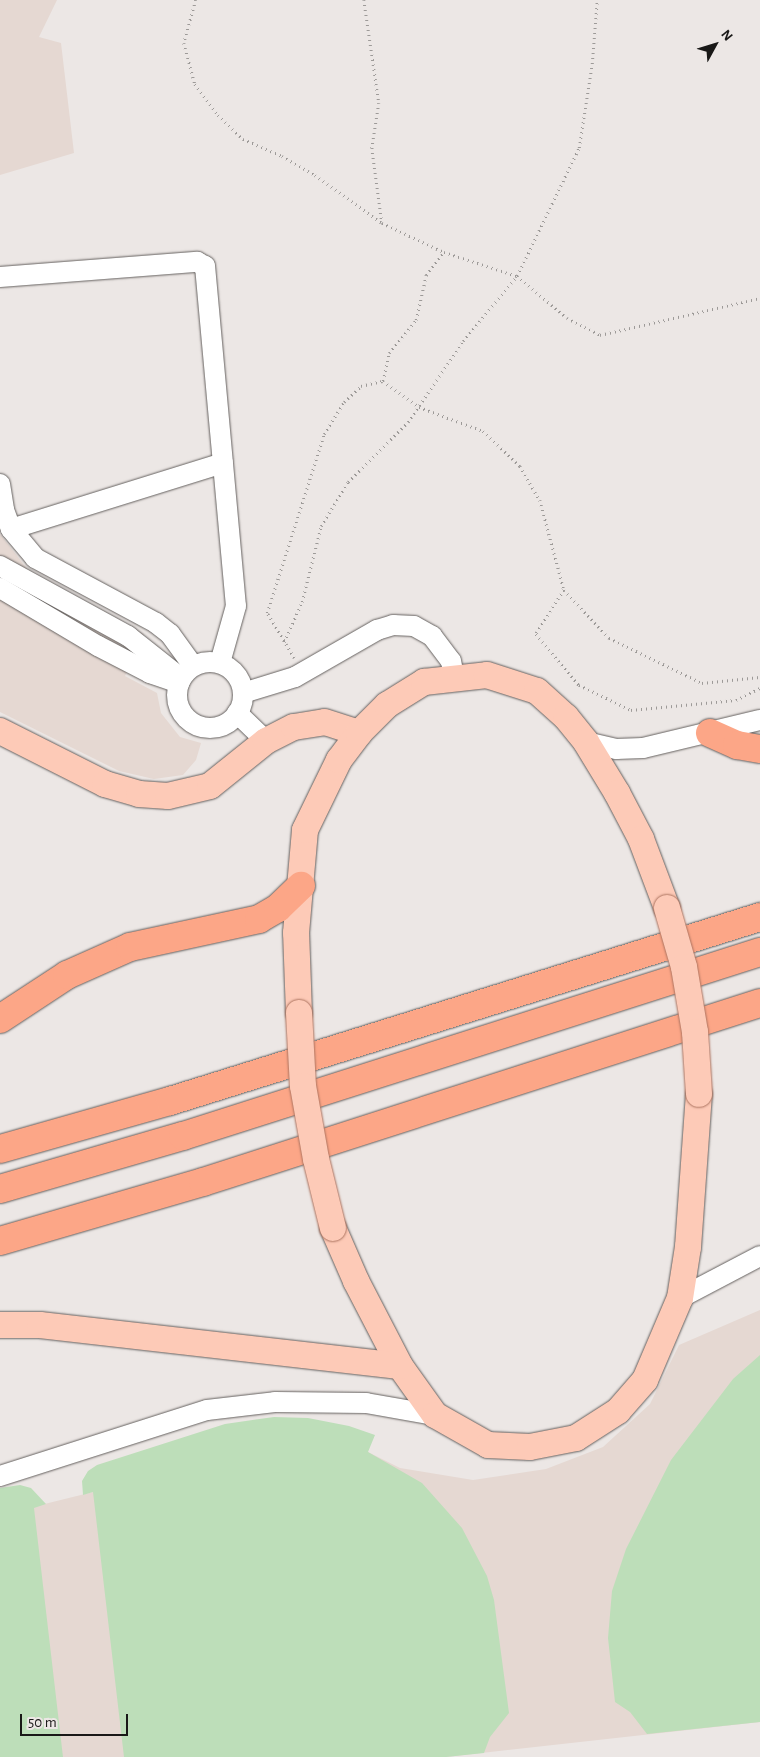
<!DOCTYPE html>
<html>
<head>
<meta charset="utf-8">
<style>
	body { margin:0 }
	#map { position:relative; width:760px; height:1757px; overflow:hidden; background:#ece7e5; font-family:"Alegreya Sans",sans-serif }
	div>[style] { position:absolute }
	[style*='--x'] { left:calc(var(--x)*1px); top:calc(var(--y)*1px); width:calc(var(--w)*1px); rotate:calc(var(--a)*1deg) }
	.built>* { inset:0; background:#e5d8d2 }
	.green>* { inset:0; background:#bddeb9 }
	.path>* { height:2.5px; margin-top:-1.25px; transform-origin:0; background:repeating-linear-gradient(90deg,#9d9a98 0 1px,transparent 0 5px) }
	.roads { filter:drop-shadow(0 0 1px #65615f) drop-shadow(0 0 1px #65615f) }
	.minor>* { height:20px; margin:-10px; padding:0 10px; transform-origin:10px; border-radius:10px; background:#fff }
	.minor>.ring { margin:-10px; padding:0; box-sizing:content-box; background:none; border:20px solid #fff; border-radius:50% }
	.major>* { height:26px; margin:-13px; padding:0 13px; transform-origin:13px; border-radius:13px; background:#fdcab7 }
	.highway>* { height:28px; margin:-14px; padding:0 14px; transform-origin:14px; border-radius:14px; background:#fca687 }
	.bridges { filter:drop-shadow(0 0 1px #ad7460) drop-shadow(0 0 1px #ad7460) }
	.major-bridge>* { height:26px; margin:-13px; padding:0 13px; transform-origin:13px; border-radius:13px; background:#fdcab7 }
	span { translate:-50% -50%; white-space:nowrap; text-align:center; line-height:1.15; -webkit-text-stroke:4.5px #ece7e5; paint-order:stroke }
	.north { position:absolute; left:690px; top:20px; width:50px; height:50px; -webkit-text-stroke:4px #ece7e5; paint-order:stroke; rotate:51deg; font-size:14px; font-weight:700; line-height:20px; text-align:center; color:#191817 }
	.north::after { content:''; display:block; margin:auto; width:18px; height:22px; background:#191817; clip-path:polygon(50% 0,100% 100%,50% 72%,0 100%) }
	.scale { position:absolute; left:20px; top:1714px; width:108px; height:22px; box-sizing:border-box; border:2px solid #191817; border-top:0; padding-left:6px; font-size:15px; line-height:18px; white-space:nowrap; color:#191817; -webkit-text-stroke:4px #ece7e5; paint-order:stroke }
</style>
</head>
<body>
<div id="map">
	<div class="built">
		<div style="clip-path:polygon(0 0,57px 0,39px 37px,61px 43px,74px 153px,0 175px)"></div>
		<div style="clip-path:polygon(0 534px,28px 570px,144px 634px,125px 676px,157px 693px,161px 713px,180px 737px,201px 743px,196px 760px,183px 775px,154px 779px,119px 771px,0 712px)"></div>
		<div style="clip-path:polygon(760px 1310px,760px 1722px,446px 1757px,0 1757px,0 1515px,93px 1492px,368px 1452px,400px 1468px,473px 1480px,546px 1469px,603px 1447px,650px 1404px,679px 1345px)"></div>
	</div>
	<div class="green">
		<div style="clip-path:polygon(760px 1355px,760px 1722px,647px 1734px,630px 1712px,615px 1702px,608px 1638px,612px 1591px,626px 1549px,671px 1460px,733px 1379px)"></div>
		<div style="clip-path:polygon(274px 1417px,308px 1418px,349px 1426px,375px 1435px,368px 1452px,422px 1483px,462px 1528px,487px 1576px,494px 1600px,509px 1713px,490px 1737px,484px 1753px,446px 1757px,124px 1757px,93px 1492px,83px 1495px,82px 1481px,88px 1471px,97px 1465px,225px 1424px)"></div>
		<div style="clip-path:polygon(20px 1485px,31px 1488px,46px 1504px,34px 1508px,63px 1757px,0 1757px,0 1488px)"></div>
	</div>
	<div class="path">
		<div style="--x:196;--y:0;--w:45;--a:105.6"></div>
		<div style="--x:184;--y:43;--w:42;--a:75"></div>
		<div style="--x:195;--y:84;--w:39;--a:53"></div>
		<div style="--x:218;--y:115;--w:35;--a:44"></div>
		<div style="--x:243;--y:139;--w:43;--a:23.6"></div>
		<div style="--x:282;--y:156;--w:38;--a:30"></div>
		<div style="--x:315;--y:175;--w:82;--a:35.6"></div>
		<div style="--x:364;--y:0;--w:104;--a:81.7"></div>
		<div style="--x:379;--y:103;--w:46;--a:98.8"></div>
		<div style="--x:372;--y:148;--w:76;--a:82.4"></div>
		<div style="--x:382;--y:223;--w:68;--a:25.1"></div>
		<div style="--x:444;--y:252;--w:77;--a:18.2"></div>
		<div style="--x:517;--y:276;--w:65;--a:40"></div>
		<div style="--x:567;--y:318;--w:37;--a:27"></div>
		<div style="--x:600;--y:335;--w:164;--a:-13"></div>
		<div style="--x:383;--y:381;--w:44;--a:35.8"></div>
		<div style="--x:419;--y:407;--w:68;--a:20.6"></div>
		<div style="--x:483;--y:431;--w:51;--a:43.4"></div>
		<div style="--x:520;--y:466;--w:39;--a:60"></div>
		<div style="--x:540;--y:500;--w:93;--a:75.1"></div>
		<div style="--x:564;--y:590;--w:66;--a:46.8"></div>
		<div style="--x:609;--y:638;--w:103;--a:25.8"></div>
		<div style="--x:702;--y:683;--w:58;--a:-5.9"></div>
		<div style="--x:564;--y:590;--w:52;--a:122.5"></div>
		<div style="--x:536;--y:634;--w:67;--a:49.9"></div>
		<div style="--x:579;--y:685;--w:58;--a:25.7"></div>
		<div style="--x:631;--y:710;--w:105;--a:-5.4"></div>
		<div style="--x:736;--y:700;--w:27;--a:-27"></div>
		<div style="--x:284;--y:642;--w:44;--a:-65.8"></div>
		<div style="--x:302;--y:602;--w:78;--a:-76"></div>
		<div style="--x:321;--y:526;--w:52;--a:-58.5"></div>
		<div style="--x:348;--y:482;--w:85;--a:-45"></div>
		<div style="--x:408;--y:422;--w:98;--a:-55.8"></div>
		<div style="--x:463;--y:341;--w:85;--a:-50.3"></div>
		<div style="--x:517;--y:276;--w:142;--a:-64.2"></div>
		<div style="--x:579;--y:148;--w:85;--a:-81.2"></div>
		<div style="--x:592;--y:64;--w:64;--a:-85.5"></div>
		<div style="--x:294;--y:658;--w:52;--a:-121"></div>
		<div style="--x:267;--y:613;--w:188;--a:-72.3"></div>
		<div style="--x:324;--y:434;--w:38;--a:-58"></div>
		<div style="--x:344;--y:402;--w:23;--a:-43"></div>
		<div style="--x:361;--y:386;--w:23;--a:-13"></div>
		<div style="--x:383;--y:381;--w:29;--a:-78"></div>
		<div style="--x:389;--y:353;--w:43;--a:-50.7"></div>
		<div style="--x:416;--y:320;--w:46;--a:-77.5"></div>
		<div style="--x:426;--y:275;--w:29;--a:-52"></div>
	</div>
	<div class="roads">
		<div class="minor">
			<div style="--x:0;--y:277;--w:198;--a:-4.4"></div>
			<div style="--x:197;--y:262;--w:9;--a:27"></div>
			<div style="--x:205;--y:266;--w:341;--a:84.8"></div>
			<div style="--x:236;--y:606;--w:59;--a:105.7"></div>
			<div style="--x:0;--y:484;--w:26;--a:81"></div>
			<div style="--x:4;--y:510;--w:20;--a:70"></div>
			<div style="--x:11;--y:529;--w:38;--a:50"></div>
			<div style="--x:35;--y:558;--w:137;--a:28.2"></div>
			<div style="--x:156;--y:623;--w:18;--a:38"></div>
			<div style="--x:170;--y:634;--w:39;--a:54"></div>
			<div style="--x:11;--y:529;--w:222;--a:-17.3"></div>
			<div style="--x:0;--y:566;--w:146;--a:28.7"></div>
			<div style="--x:128;--y:636;--w:68;--a:38.4"></div>
			<div style="--x:0;--y:588;--w:114;--a:30.6"></div>
			<div style="--x:98;--y:646;--w:59;--a:27.4"></div>
			<div style="--x:150;--y:673;--w:31;--a:19"></div>
			<div class="ring" style="left:177px;top:662px;width:46px;height:46px"></div>
			<div style="--x:243;--y:693;--w:54;--a:-17.1"></div>
			<div style="--x:295;--y:677;--w:95;--a:-29.8"></div>
			<div style="--x:377;--y:630;--w:17;--a:-17"></div>
			<div style="--x:393;--y:625;--w:21;--a:3"></div>
			<div style="--x:414;--y:626;--w:21;--a:29"></div>
			<div style="--x:432;--y:636;--w:31;--a:53"></div>
			<div style="--x:451;--y:661;--w:15;--a:79"></div>
			<div style="--x:237;--y:713;--w:40;--a:44"></div>
			<div style="--x:586;--y:742;--w:31;--a:13"></div>
			<div style="--x:616;--y:749;--w:27;--a:-2"></div>
			<div style="--x:643;--y:748;--w:120;--a:-13.5"></div>
			<div style="--x:680;--y:1298;--w:90;--a:-27.7"></div>
			<div style="--x:0;--y:1476;--w:217;--a:-17.7"></div>
			<div style="--x:207;--y:1410;--w:68;--a:-6.7"></div>
			<div style="--x:275;--y:1402;--w:91;--a:0.6"></div>
			<div style="--x:366;--y:1403;--w:70;--a:9.9"></div>
		</div>
		<div class="major">
			<div style="--x:0;--y:731;--w:118;--a:26.8"></div>
			<div style="--x:105;--y:784;--w:35;--a:16"></div>
			<div style="--x:139;--y:794;--w:29;--a:4"></div>
			<div style="--x:168;--y:796;--w:43;--a:-13.4"></div>
			<div style="--x:210;--y:786;--w:72;--a:-38.8"></div>
			<div style="--x:266;--y:741;--w:31;--a:-27"></div>
			<div style="--x:294;--y:727;--w:31;--a:-9"></div>
			<div style="--x:325;--y:722;--w:36;--a:18"></div>
			<div style="--x:299;--y:1013;--w:80;--a:-92.1"></div>
			<div style="--x:296;--y:933;--w:103;--a:-85"></div>
			<div style="--x:305;--y:830;--w:78;--a:-64.1"></div>
			<div style="--x:339;--y:760;--w:34;--a:-53"></div>
			<div style="--x:359;--y:733;--w:40;--a:-45"></div>
			<div style="--x:387;--y:705;--w:44;--a:-31.9"></div>
			<div style="--x:424;--y:682;--w:63;--a:-6.3"></div>
			<div style="--x:487;--y:675;--w:52;--a:17.7"></div>
			<div style="--x:537;--y:691;--w:39;--a:42"></div>
			<div style="--x:566;--y:717;--w:32;--a:51"></div>
			<div style="--x:586;--y:742;--w:60;--a:58.7"></div>
			<div style="--x:617;--y:793;--w:52;--a:62.4"></div>
			<div style="--x:641;--y:839;--w:74;--a:69.4"></div>
			<div style="--x:333;--y:1228;--w:58;--a:66.5"></div>
			<div style="--x:356;--y:1281;--w:96;--a:62.6"></div>
			<div style="--x:400;--y:1366;--w:60;--a:54.5"></div>
			<div style="--x:435;--y:1415;--w:61;--a:29.5"></div>
			<div style="--x:488;--y:1445;--w:42;--a:2.7"></div>
			<div style="--x:530;--y:1447;--w:47;--a:-11.1"></div>
			<div style="--x:576;--y:1438;--w:50;--a:-32.7"></div>
			<div style="--x:618;--y:1411;--w:41;--a:-48.9"></div>
			<div style="--x:645;--y:1380;--w:89;--a:-66.9"></div>
			<div style="--x:680;--y:1298;--w:52;--a:-81.1"></div>
			<div style="--x:688;--y:1247;--w:153;--a:-85.9"></div>
			<div style="--x:0;--y:1325;--w:40;--a:0"></div>
			<div style="--x:40;--y:1325;--w:362;--a:6.5"></div>
		</div>
		<div class="highway">
			<div style="--x:710;--y:733;--w:30;--a:24"></div>
			<div style="--x:737;--y:745;--w:23;--a:10"></div>
			<div style="--x:0;--y:1019;--w:80;--a:-33.3"></div>
			<div style="--x:67;--y:975;--w:69;--a:-24"></div>
			<div style="--x:130;--y:947;--w:132;--a:-12.2"></div>
			<div style="--x:259;--y:919;--w:22;--a:-30"></div>
			<div style="--x:278;--y:908;--w:32;--a:-44"></div>
			<div style="--x:0;--y:1149;--w:177;--a:-15.8"></div>
			<div style="--x:170;--y:1101;--w:618;--a:-17.32"></div>
			<div style="--x:0;--y:1189;--w:191;--a:-16.2"></div>
			<div style="--x:183;--y:1136;--w:606;--a:-17.69"></div>
			<div style="--x:0;--y:1241;--w:211;--a:-16.2"></div>
			<div style="--x:203;--y:1182;--w:585;--a:-17.82"></div>
		</div>
	</div>
	<div class="bridges">
		<div class="major-bridge">
			<div style="--x:667;--y:908;--w:61;--a:73.9"></div>
			<div style="--x:684;--y:967;--w:66;--a:80.4"></div>
			<div style="--x:695;--y:1032;--w:62;--a:86.3"></div>
			<div style="--x:299;--y:1013;--w:73;--a:86.9"></div>
			<div style="--x:303;--y:1086;--w:74;--a:79.9"></div>
			<div style="--x:316;--y:1159;--w:71;--a:76.2"></div>
		</div>
	</div>
	<div class="north">N</div>
	<div class="scale">50 m</div>
</div>
</body>
</html>
